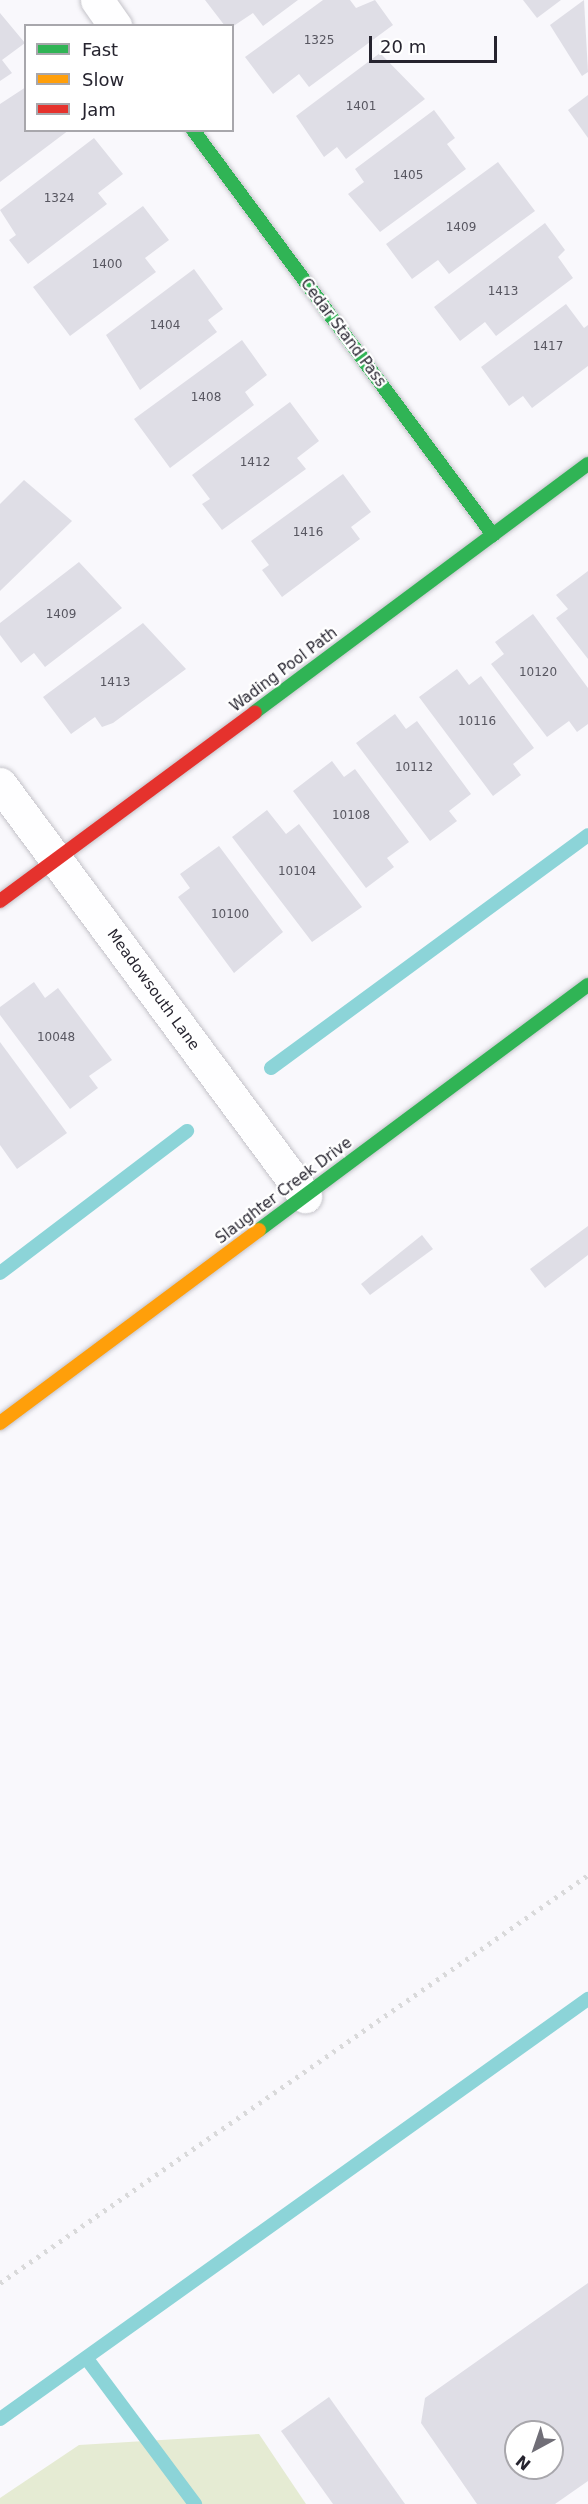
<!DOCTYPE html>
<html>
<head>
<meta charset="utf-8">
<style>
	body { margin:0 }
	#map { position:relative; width:588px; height:2504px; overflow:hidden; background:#f9f8fc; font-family:"DejaVu Sans",sans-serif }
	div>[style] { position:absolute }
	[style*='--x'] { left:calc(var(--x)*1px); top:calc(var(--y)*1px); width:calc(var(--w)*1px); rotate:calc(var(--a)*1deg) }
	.green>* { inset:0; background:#e5ebd3 }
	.stream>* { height:14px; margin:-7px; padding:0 7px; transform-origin:7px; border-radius:7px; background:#8cd4d8 }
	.building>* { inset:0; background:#dfdee6 }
	.roads { filter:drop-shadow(0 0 2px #c4c3c9) drop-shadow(0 0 2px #c4c3c9) }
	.street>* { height:33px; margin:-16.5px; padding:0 16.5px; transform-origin:16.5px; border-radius:16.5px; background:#fefeff }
	.fast>* { height:14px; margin:-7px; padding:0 7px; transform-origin:7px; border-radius:7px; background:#30b455 }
	.slow>* { height:14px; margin:-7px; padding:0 7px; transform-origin:7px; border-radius:7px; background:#ff9f0a }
	.jam>* { height:14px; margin:-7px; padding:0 7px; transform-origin:7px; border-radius:7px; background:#e5322d }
	.rail>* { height:4.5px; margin-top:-2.25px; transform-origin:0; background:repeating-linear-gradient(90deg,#d9d9da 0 3px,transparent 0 9px) }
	span { translate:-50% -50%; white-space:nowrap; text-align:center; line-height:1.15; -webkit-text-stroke:4.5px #fff; paint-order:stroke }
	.number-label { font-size:12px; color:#575660 }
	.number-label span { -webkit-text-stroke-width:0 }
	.street-label { font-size:15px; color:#26242f }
	.legend { position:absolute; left:24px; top:24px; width:210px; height:108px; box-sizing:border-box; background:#fff; border:2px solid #a8a7ac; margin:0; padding:8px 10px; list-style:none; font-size:18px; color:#26242f }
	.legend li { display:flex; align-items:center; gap:12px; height:30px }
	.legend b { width:30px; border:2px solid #a8a7ac }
	.north { position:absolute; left:504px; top:2420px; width:60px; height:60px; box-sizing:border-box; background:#fff; border:2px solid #a8a7ac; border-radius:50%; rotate:220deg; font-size:16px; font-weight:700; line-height:24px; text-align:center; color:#26242f }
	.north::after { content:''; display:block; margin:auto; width:21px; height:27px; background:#706e77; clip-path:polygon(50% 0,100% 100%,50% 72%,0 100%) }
	.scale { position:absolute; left:369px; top:36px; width:128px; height:27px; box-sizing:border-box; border:3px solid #26242f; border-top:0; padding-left:8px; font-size:18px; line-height:21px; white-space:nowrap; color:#26242f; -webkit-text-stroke:4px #fff; paint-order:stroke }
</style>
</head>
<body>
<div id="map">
	<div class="green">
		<div style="clip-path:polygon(259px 2434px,306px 2504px,0 2504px,0 2498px,79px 2445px)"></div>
	</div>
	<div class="stream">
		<div style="--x:271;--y:1068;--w:393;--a:-36.3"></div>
		<div style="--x:0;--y:1273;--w:235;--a:-37.2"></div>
		<div style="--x:87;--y:2359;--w:181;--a:53.3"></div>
		<div style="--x:0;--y:2419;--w:723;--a:-35.54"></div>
	</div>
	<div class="building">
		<div style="clip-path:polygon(205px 0,298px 0,263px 26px,253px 13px,232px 27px,225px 26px)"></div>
		<div style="clip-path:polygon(323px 0,350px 0,356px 8px,375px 0,393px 25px,309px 87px,299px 74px,273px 94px,245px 57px)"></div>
		<div style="clip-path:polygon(523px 0,561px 0,537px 18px)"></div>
		<div style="clip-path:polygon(584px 0,588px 72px,582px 76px,550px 25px)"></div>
		<div style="clip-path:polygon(0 13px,25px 43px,2px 60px,12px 73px,0 81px)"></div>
		<div style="clip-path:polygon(380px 53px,425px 99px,346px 159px,337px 147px,324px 157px,296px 116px)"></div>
		<div style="clip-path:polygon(26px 87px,26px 130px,69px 130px,0 182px,0 104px)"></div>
		<div style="clip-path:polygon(588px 95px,588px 138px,568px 110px)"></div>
		<div style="clip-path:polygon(434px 110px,455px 138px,447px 144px,466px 169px,380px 232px,348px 194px,364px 182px,355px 169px)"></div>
		<div style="clip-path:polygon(94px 138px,123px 174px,98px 193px,107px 204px,28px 264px,9px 240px,16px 235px,0 210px)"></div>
		<div style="clip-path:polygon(498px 162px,535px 211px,449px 274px,438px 260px,412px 279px,386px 244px)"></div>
		<div style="clip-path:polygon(143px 206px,169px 240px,145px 258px,156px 272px,70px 336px,33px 287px)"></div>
		<div style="clip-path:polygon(545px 223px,565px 250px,558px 257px,573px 278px,496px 336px,485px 322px,460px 341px,434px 307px)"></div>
		<div style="clip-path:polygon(194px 269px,223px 309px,208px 320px,217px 332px,140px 390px,106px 335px)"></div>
		<div style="clip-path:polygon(566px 304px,584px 328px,588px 325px,588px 366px,532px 408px,523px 396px,509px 406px,481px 367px)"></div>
		<div style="clip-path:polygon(242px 340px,267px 375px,245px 392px,254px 405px,170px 468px,134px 419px)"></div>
		<div style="clip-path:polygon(290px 402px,319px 441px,297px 458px,306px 469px,222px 530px,202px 504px,210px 499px,192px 475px)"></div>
		<div style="clip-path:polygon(343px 474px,371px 512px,351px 527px,360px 539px,282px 597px,262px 570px,269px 565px,251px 541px)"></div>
		<div style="clip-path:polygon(24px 480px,72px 521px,0 591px,0 504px)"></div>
		<div style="clip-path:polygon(79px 562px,122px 608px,45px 667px,34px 653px,21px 663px,0 635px,0 623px)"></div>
		<div style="clip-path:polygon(588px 571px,588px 659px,556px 618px,568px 609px,556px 595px)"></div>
		<div style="clip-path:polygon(533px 614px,588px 688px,588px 724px,577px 732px,569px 721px,547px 737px,491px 664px,504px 654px,495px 642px)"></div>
		<div style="clip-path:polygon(143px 623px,186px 669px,113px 723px,102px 727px,95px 717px,71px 734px,43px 697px)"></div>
		<div style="clip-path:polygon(457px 669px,469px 685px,481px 676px,534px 748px,513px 764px,521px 775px,493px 796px,419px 697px)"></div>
		<div style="clip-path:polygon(395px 714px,406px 729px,417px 721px,471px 794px,449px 811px,457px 821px,430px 841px,356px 743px)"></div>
		<div style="clip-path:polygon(332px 761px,344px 777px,355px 769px,409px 842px,387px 858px,394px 867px,366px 888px,293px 791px)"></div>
		<div style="clip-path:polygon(267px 810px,286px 834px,299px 824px,362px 907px,312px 942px,232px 837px)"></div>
		<div style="clip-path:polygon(219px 846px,283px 932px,234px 973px,178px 897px,190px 888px,180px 874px)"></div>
		<div style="clip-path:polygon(34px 982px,45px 998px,58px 988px,112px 1060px,89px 1076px,98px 1088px,70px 1109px,0 1015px,0 1007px)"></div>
		<div style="clip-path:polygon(0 1042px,67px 1133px,17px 1169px,0 1145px)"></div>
		<div style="clip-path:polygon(588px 1226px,588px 1255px,545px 1288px,530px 1269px)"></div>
		<div style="clip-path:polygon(422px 1235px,433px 1249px,370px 1295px,361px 1284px)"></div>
		<div style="clip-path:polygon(evenodd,588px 2283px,588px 2481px,555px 2504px,477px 2504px,421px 2423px,425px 2398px,588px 2283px,516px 2432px,552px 2432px,552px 2468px,516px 2468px,516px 2432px)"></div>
		<div style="clip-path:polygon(329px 2397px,405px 2504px,333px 2504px,281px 2431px)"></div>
	</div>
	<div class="roads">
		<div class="street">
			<div style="--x:97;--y:0;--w:32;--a:55"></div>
			<div style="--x:0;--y:784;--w:513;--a:53.49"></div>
		</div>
		<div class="fast">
			<div style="--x:193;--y:130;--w:504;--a:53.47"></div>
			<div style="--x:255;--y:712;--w:415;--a:-36.7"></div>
			<div style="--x:259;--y:1230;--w:410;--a:-36.7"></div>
		</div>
		<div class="slow">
			<div style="--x:0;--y:1423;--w:323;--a:-36.7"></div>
		</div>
		<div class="jam">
			<div style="--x:0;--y:901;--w:317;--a:-36.5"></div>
		</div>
	</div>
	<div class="rail">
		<div style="--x:0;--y:2283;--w:716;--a:-34.76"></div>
	</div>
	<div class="number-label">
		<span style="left:319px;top:41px">1325</span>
		<span style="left:361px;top:107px">1401</span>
		<span style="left:408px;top:176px">1405</span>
		<span style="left:59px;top:199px">1324</span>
		<span style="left:461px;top:228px">1409</span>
		<span style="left:107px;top:265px">1400</span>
		<span style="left:503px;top:292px">1413</span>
		<span style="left:165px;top:326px">1404</span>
		<span style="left:548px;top:347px">1417</span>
		<span style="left:206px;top:398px">1408</span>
		<span style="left:255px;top:463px">1412</span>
		<span style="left:308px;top:533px">1416</span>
		<span style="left:61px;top:615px">1409</span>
		<span style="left:538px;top:673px">10120</span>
		<span style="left:115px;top:683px">1413</span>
		<span style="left:477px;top:722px">10116</span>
		<span style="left:414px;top:768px">10112</span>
		<span style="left:351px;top:816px">10108</span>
		<span style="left:297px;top:872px">10104</span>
		<span style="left:230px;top:915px">10100</span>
		<span style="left:56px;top:1038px">10048</span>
	</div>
	<div class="street-label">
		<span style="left:343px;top:333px;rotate:53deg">Cedar Stand Pass</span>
		<span style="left:284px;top:670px;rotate:-37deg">Wading Pool Path</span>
		<span style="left:153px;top:990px;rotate:54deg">Meadowsouth Lane</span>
		<span style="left:284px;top:1191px;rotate:-37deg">Slaughter Creek Drive</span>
	</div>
	<ul class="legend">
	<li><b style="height:8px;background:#30b455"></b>Fast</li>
	<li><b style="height:8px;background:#ff9f0a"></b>Slow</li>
	<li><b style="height:8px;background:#e5322d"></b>Jam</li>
	</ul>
	<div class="north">N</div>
	<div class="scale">20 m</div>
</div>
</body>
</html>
